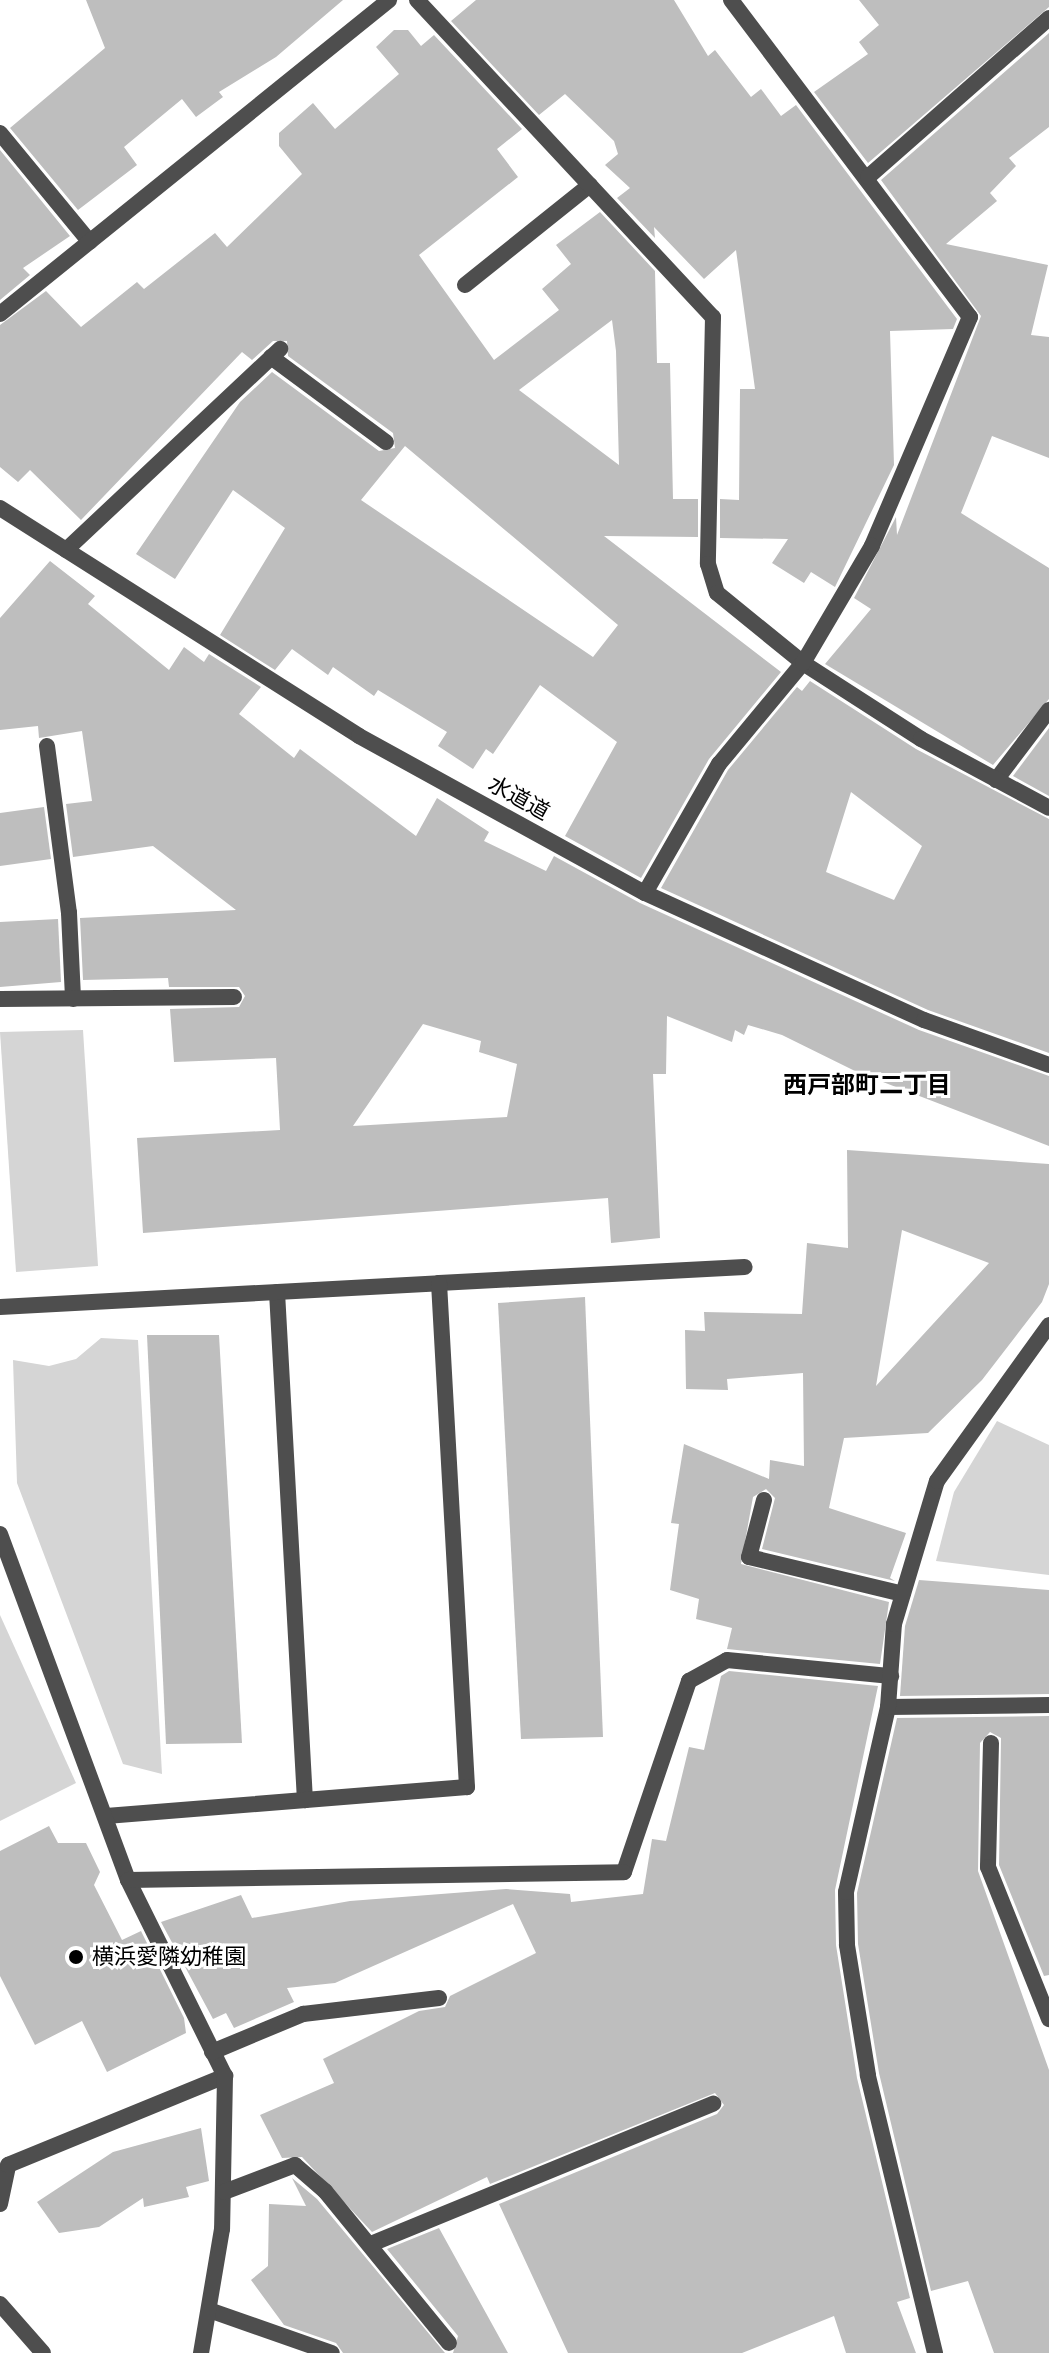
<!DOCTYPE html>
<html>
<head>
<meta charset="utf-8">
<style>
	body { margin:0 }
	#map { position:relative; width:1049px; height:2353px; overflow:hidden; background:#fff; font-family:Raleway,"Noto Sans JP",sans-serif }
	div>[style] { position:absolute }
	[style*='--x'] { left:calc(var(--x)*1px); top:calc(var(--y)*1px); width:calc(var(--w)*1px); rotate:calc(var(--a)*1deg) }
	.green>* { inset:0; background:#d5d5d5 }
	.building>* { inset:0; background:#bebebe }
	.lane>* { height:16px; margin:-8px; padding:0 8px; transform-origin:8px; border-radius:8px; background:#4e4e4e }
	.street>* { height:16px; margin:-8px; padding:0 8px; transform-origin:8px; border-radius:8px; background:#4e4e4e }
	.dots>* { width:22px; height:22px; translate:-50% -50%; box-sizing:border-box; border:4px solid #fff; border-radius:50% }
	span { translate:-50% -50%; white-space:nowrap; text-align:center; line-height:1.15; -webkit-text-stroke:6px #fff; paint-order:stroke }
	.street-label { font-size:22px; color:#000 }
	.poi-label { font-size:22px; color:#000 }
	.left { translate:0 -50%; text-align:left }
	.neighbourhood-label { font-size:24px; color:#000; font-weight:700 }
</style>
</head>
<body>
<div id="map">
	<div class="green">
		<div style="clip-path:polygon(83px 1030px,98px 1266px,16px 1272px,0 1032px)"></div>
		<div style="clip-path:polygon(101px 1338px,138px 1340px,162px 1774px,123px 1764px,17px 1483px,13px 1360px,49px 1366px,76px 1359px)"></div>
		<div style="clip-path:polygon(997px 1421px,1049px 1445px,1049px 1575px,936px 1561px,954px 1492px)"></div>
		<div style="clip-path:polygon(0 1615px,76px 1783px,0 1821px)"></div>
	</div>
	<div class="building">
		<div style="clip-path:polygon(86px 0,343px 0,276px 57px,219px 92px,223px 97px,196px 117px,182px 99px,124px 147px,137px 165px,78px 210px,10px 128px,105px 48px)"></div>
		<div style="clip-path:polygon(476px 0,674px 0,708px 56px,715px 50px,751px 97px,761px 89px,781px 116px,796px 105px,957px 319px,953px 329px,890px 331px,894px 465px,835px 587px,811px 572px,804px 583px,772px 563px,788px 539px,720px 538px,720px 499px,739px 500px,740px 389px,755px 389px,736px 250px,704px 279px,654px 227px,655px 238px,617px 198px,630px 188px,605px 165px,618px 154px,614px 141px,565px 94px,539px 115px,451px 21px)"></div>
		<div style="clip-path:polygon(859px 0,1049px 0,1049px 7px,868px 163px,814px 92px,868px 54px,859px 42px,879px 25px)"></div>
		<div style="clip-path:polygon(evenodd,394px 30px,408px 30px,421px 46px,434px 35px,522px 129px,497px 149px,518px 177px,419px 255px,494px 360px,559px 310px,542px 289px,571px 264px,556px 245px,600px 212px,655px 271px,657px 363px,670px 363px,673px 499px,698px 499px,698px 537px,604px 536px,781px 672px,709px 759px,641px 878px,565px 836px,617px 742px,540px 685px,493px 754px,486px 749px,473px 769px,438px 746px,447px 732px,378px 690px,374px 696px,333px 667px,328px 675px,292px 649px,275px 670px,220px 635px,285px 528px,233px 490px,175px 579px,136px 554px,240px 402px,272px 372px,379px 451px,395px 448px,393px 433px,288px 356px,287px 341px,273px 341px,252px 360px,242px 352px,81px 520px,30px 470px,18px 482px,0 467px,0 325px,46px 291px,81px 327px,137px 282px,144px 289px,215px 233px,227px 247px,302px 174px,279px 146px,279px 133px,313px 103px,335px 129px,399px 74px,376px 47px,394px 30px,612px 320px,616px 351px,619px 465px,519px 390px,612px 320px,394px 30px,405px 446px,618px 625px,593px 657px,361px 500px,405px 446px)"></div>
		<div style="clip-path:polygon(1049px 33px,1049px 127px,1009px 158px,1016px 166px,990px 193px,997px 201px,946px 244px,1048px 265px,1031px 335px,1049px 337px,1049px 458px,992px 436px,961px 513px,1049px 568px,1049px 699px,993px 765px,825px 664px,871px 609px,854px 598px,896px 517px,897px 535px,981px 316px,881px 180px)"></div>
		<div style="clip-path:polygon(0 150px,70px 236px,23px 268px,30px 275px,0 300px)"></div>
		<div style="clip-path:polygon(evenodd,50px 561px,95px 596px,88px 604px,169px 670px,184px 647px,204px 662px,209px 654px,261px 687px,239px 714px,294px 758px,300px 749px,416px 836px,437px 798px,489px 832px,484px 841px,546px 871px,554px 856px,640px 903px,919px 1030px,1049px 1076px,1049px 1146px,857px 1072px,782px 1035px,748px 1025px,744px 1035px,735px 1030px,732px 1042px,667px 1016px,666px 1074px,653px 1074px,660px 1238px,611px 1243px,608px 1198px,143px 1233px,137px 1138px,280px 1130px,276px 1058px,174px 1062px,170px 1009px,239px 1007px,245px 996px,239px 987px,169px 987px,168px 978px,83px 980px,80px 918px,236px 910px,153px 846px,73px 857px,66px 804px,92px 801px,82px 731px,39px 738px,38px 726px,0 730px,0 618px,50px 561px,423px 1024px,481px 1041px,479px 1052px,517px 1064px,507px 1117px,353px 1126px,423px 1024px)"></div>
		<div style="clip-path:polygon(evenodd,810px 681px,916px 749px,1049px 819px,1049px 1053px,928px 1010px,661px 888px,728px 770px,797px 687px,802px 691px,810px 681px,851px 792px,922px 846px,894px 900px,826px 872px,851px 792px)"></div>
		<div style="clip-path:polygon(1049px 728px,1049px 796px,1013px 776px)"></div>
		<div style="clip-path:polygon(44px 807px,51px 859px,0 866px,0 813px)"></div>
		<div style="clip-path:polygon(58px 919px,61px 982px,0 987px,0 922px)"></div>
		<div style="clip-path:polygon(evenodd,847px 1150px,1049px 1164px,1049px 1284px,1042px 1302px,982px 1380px,928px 1433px,844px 1438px,829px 1508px,906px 1533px,890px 1578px,895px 1581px,762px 1549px,775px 1498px,766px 1489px,753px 1497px,741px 1564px,889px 1602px,880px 1664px,727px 1649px,732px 1628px,696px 1619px,699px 1599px,670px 1590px,679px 1524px,671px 1523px,684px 1444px,769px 1479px,770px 1460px,804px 1466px,803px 1373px,727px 1379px,728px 1390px,686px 1389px,685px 1330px,705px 1331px,704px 1312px,802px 1314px,807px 1243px,848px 1248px,847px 1150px,902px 1230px,989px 1263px,876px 1386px,902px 1230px)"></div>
		<div style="clip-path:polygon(585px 1297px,603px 1737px,521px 1739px,498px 1303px)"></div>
		<div style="clip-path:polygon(147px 1335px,219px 1335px,242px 1743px,166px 1744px)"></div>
		<div style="clip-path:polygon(919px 1580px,1049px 1590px,1049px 1694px,900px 1696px,905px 1626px)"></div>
		<div style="clip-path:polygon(729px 1671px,878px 1686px,835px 1890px,836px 1945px,857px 2078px,910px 2298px,897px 2302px,916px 2353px,846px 2353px,834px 2316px,742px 2353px,568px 2353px,499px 2204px,717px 2114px,724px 2105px,715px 2093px,490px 2184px,487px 2177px,372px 2232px,302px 2157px,282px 2158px,260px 2115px,334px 2083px,323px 2059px,419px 2011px,445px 2007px,450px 1996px,536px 1953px,513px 1904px,335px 1983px,287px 1988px,294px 2002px,234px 2028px,226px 2013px,213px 2019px,161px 1922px,241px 1895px,252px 1918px,350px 1901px,506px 1889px,570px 1894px,571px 1902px,643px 1894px,652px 1839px,666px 1841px,689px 1747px,704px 1750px,721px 1676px)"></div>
		<div style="clip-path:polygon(1049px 1716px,1049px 1975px,1044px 1976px,999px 1865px,1001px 1738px,990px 1732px,980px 1743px,978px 1871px,1049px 2070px,1049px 2353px,994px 2353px,968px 2281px,931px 2291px,879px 2073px,858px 1944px,857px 1893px,897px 1718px)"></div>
		<div style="clip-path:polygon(49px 1826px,58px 1843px,86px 1843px,100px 1872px,94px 1885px,122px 1940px,141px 1931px,184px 2018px,186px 2033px,107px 2072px,82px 2021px,35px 2045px,0 1976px,0 1851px)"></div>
		<div style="clip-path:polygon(201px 2128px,209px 2181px,186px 2187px,189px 2197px,144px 2207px,143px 2198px,99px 2227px,59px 2233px,37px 2202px,113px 2152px)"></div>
		<div style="clip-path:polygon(292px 2178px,317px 2199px,445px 2353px,343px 2353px,336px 2343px,284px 2325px,251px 2280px,268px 2266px,269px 2204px,306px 2206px)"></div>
		<div style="clip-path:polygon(439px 2228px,508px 2353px,453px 2353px,458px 2336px,387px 2249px)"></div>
	</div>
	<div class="lane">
		<div style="--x:731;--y:0;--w:397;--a:53"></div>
		<div style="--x:970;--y:317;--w:249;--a:113.2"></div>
		<div style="--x:0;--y:133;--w:141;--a:50.5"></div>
		<div style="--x:868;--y:177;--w:241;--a:-41.3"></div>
		<div style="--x:465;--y:285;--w:160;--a:-38.7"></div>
		<div style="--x:271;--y:357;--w:143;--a:36.5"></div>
		<div style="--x:66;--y:550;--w:294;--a:-43.2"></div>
		<div style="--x:47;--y:746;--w:168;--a:82.5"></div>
		<div style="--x:69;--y:913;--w:86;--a:87.3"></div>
		<div style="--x:996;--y:780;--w:88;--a:-52.9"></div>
		<div style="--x:645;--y:893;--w:149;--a:-60.2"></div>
		<div style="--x:439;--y:1283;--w:306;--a:-3"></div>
		<div style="--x:277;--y:1292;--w:509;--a:86.85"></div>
		<div style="--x:0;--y:1307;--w:440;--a:-3.1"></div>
		<div style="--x:439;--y:1283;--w:505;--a:86.82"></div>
		<div style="--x:467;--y:1787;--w:362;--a:175.4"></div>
		<div style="--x:764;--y:1500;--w:59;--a:104.7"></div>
		<div style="--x:749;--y:1557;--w:158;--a:13.5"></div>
		<div style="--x:991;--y:1743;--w:124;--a:91.4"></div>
		<div style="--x:988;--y:1867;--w:164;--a:68.1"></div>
		<div style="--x:624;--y:1872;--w:202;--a:-71.2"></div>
		<div style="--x:689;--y:1681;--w:43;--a:-28.9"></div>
		<div style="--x:727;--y:1660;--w:165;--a:5.6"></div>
		<div style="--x:0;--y:2204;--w:40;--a:-78"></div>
		<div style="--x:8;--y:2165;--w:235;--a:-22.3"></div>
		<div style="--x:371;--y:2244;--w:370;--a:-22.3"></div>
		<div style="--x:0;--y:2304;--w:65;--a:48.7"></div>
		<div style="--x:209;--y:2310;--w:130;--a:19.3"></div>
	</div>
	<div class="street">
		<div style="--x:417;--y:0;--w:434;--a:47"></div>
		<div style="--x:713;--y:317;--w:247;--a:91.2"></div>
		<div style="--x:708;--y:564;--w:30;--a:73"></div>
		<div style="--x:717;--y:593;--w:111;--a:39.1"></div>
		<div style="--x:803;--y:663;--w:140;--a:32.8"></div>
		<div style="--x:921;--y:739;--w:145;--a:28.3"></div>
		<div style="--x:0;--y:314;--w:500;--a:-38.9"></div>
		<div style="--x:0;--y:508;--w:425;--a:32.4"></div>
		<div style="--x:359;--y:736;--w:326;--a:28.8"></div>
		<div style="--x:645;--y:893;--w:307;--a:24.5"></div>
		<div style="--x:924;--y:1020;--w:133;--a:19.8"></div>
		<div style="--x:719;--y:764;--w:131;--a:-50.3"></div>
		<div style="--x:803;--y:663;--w:136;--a:-59.5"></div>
		<div style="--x:0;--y:999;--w:234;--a:-0.5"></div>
		<div style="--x:0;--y:1534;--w:369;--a:69.7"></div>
		<div style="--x:128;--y:1880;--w:219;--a:63.7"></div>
		<div style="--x:225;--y:2076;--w:153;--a:91.1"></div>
		<div style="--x:222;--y:2229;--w:126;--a:99.6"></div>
		<div style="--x:888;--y:1707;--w:161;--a:-0.7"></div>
		<div style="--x:128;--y:1880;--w:496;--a:-0.9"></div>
		<div style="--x:212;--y:2052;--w:99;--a:-22.7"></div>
		<div style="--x:303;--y:2014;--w:137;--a:-6.7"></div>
		<div style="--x:224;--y:2192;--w:76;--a:-20.8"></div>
		<div style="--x:295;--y:2165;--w:40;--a:41"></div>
		<div style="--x:325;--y:2191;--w:196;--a:50.8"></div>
		<div style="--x:935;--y:2353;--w:286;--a:-103.6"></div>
		<div style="--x:868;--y:2075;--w:132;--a:-99.2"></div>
		<div style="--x:847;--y:1945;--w:53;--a:-91.1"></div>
		<div style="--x:846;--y:1892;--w:190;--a:-77.2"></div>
		<div style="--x:888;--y:1707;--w:83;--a:-85.9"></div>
		<div style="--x:894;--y:1624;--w:149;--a:-73.3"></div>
		<div style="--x:937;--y:1481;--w:192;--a:-54.3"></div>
	</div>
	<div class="dots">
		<div style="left:76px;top:1957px;background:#000"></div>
	</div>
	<div class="street-label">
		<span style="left:519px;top:798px;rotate:29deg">水道道</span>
	</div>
	<div class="poi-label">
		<span class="left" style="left:92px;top:1957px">横浜愛隣幼稚園</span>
	</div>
	<div class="neighbourhood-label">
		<span style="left:867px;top:1085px">西戸部町二丁目</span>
	</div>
</div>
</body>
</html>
